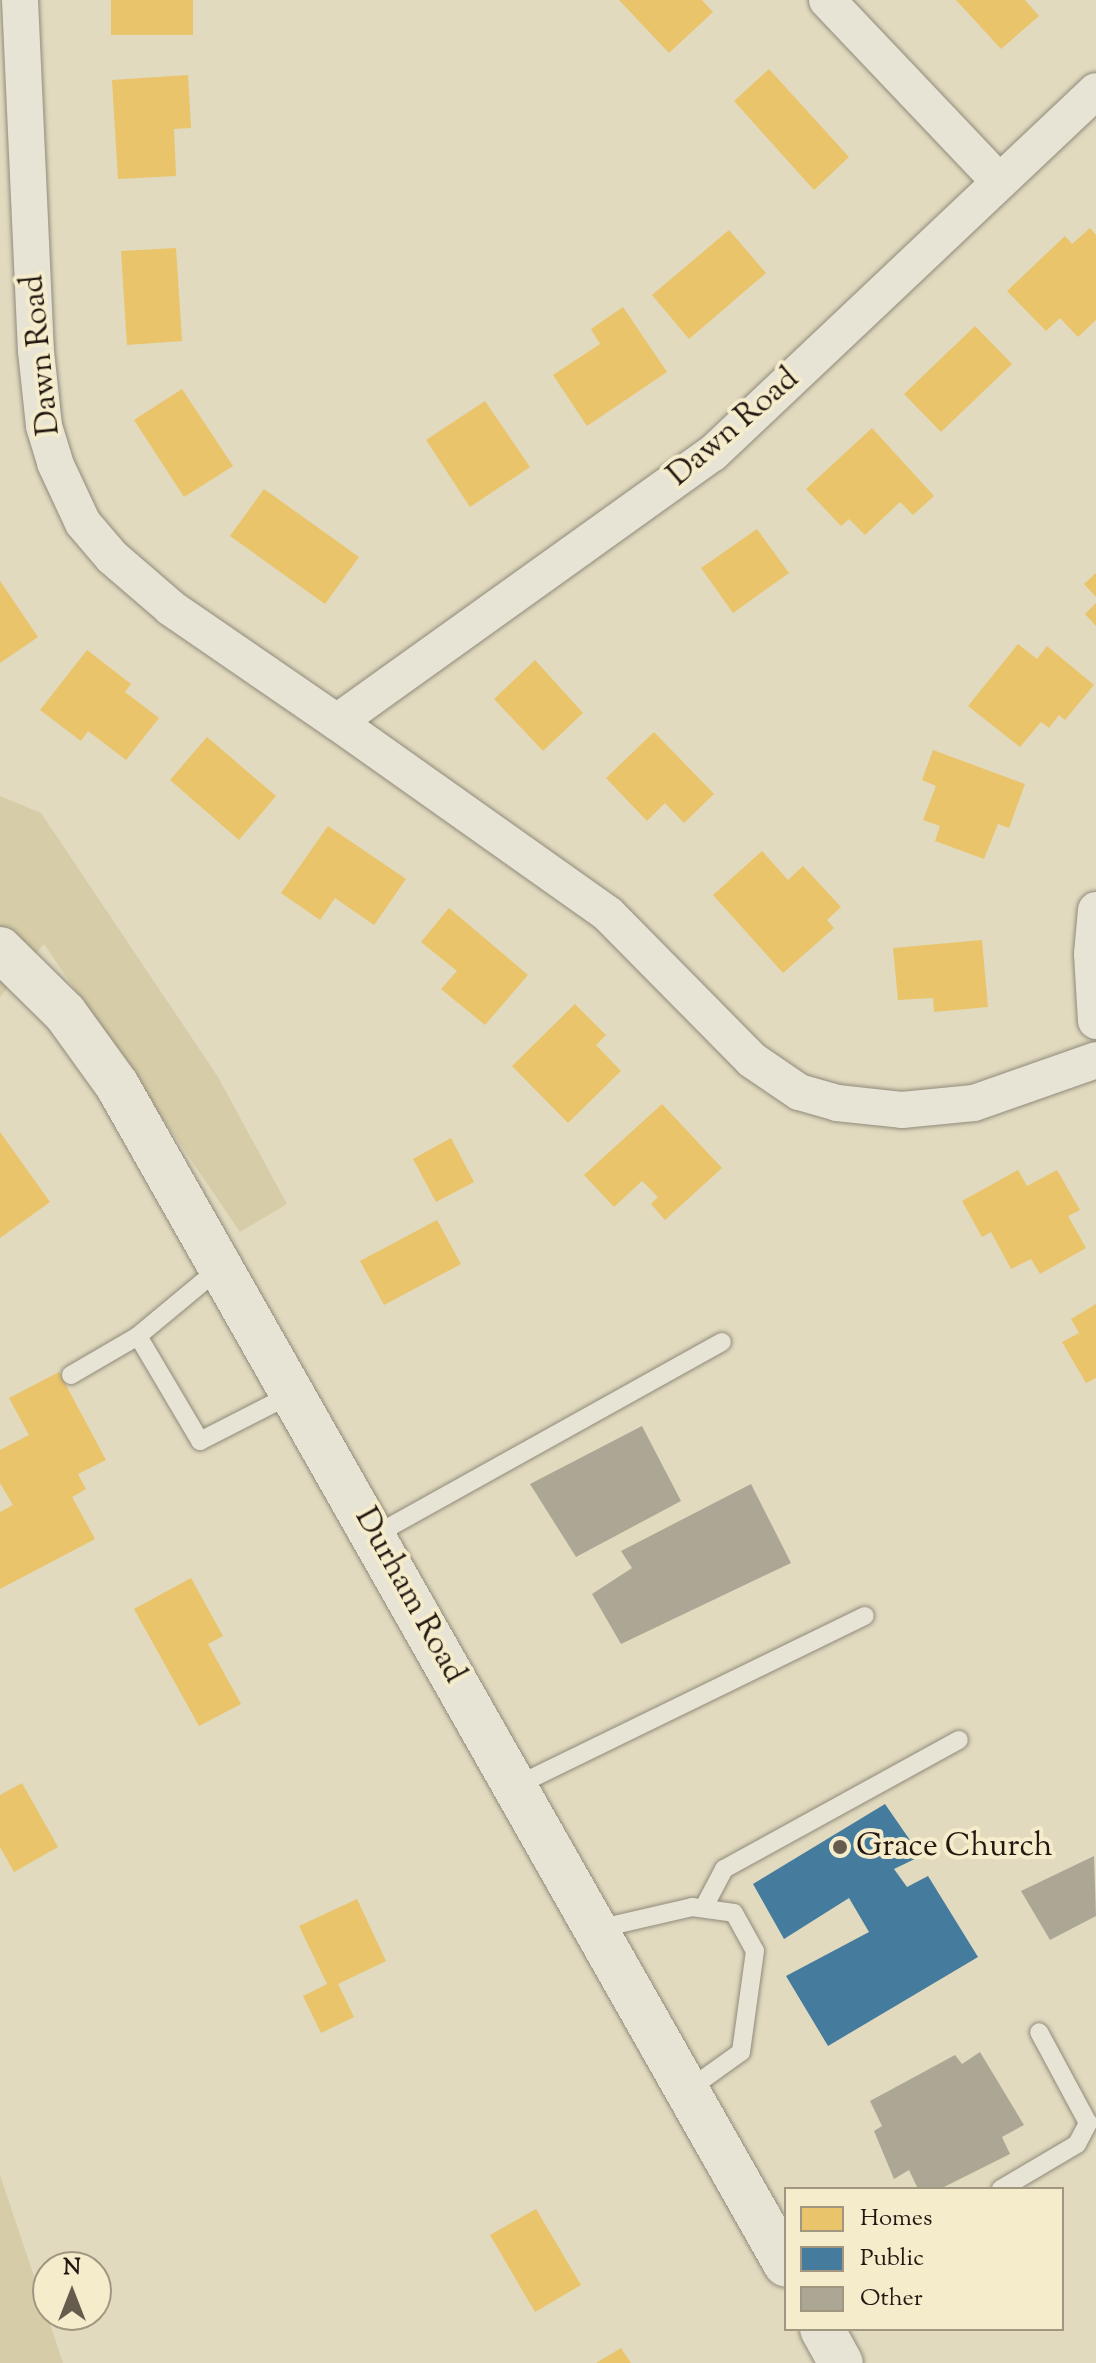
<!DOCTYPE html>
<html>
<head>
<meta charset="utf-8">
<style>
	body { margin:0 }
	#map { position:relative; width:1096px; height:2363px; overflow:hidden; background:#e1dabf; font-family:"Sorts Mill Goudy",serif }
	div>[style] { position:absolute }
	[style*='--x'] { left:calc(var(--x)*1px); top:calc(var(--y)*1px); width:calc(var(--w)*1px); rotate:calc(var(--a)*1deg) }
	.green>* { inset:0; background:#d6cca8 }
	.homes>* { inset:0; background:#e9c46a }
	.public>* { inset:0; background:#457b9d }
	.building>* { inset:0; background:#aca695 }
	.roads { filter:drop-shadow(0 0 2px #908a7a) drop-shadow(0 0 2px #908a7a) }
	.service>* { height:18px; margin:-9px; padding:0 9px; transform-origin:9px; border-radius:9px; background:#e7e3d5 }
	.minor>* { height:36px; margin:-18px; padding:0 18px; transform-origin:18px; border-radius:18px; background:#e7e3d5 }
	.secondary>* { height:44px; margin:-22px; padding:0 22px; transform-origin:22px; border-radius:22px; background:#e7e3d5 }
	.dots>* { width:22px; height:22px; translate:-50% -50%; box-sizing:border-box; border:4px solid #f5eccc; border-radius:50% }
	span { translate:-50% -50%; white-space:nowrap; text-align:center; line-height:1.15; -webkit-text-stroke:8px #f5eccc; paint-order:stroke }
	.street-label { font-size:32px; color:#231811 }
	.poi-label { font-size:32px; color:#231811 }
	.left { translate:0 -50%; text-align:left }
	.legend { position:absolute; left:784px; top:2187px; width:280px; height:144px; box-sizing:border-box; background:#f5eccc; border:2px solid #a19781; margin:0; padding:10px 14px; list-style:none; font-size:24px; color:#231811 }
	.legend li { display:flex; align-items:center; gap:16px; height:40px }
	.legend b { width:40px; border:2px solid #a19781 }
	.north { position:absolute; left:32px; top:2251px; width:80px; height:80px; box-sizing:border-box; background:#f5eccc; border:2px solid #a19781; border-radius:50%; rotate:0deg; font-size:22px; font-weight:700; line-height:32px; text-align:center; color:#231811 }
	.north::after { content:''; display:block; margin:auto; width:28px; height:36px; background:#665c4e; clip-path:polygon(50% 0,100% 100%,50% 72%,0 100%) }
</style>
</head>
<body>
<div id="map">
	<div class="green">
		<div style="clip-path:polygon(0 796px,41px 813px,218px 1077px,287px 1204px,240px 1232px,44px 944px,0 997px)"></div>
		<div style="clip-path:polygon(0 2175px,63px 2363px,0 2363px)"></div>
	</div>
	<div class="homes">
		<div style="clip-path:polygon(111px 0,193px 0,193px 35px,111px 35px)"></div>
		<div style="clip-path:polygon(619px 0,702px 0,713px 12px,669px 53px)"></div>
		<div style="clip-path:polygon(956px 0,1025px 0,1039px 16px,1001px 49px)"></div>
		<div style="clip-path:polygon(769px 69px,849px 157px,814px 190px,734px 101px)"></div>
		<div style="clip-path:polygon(188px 75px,191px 128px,174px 129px,176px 176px,118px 179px,112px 80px)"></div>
		<div style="clip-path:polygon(1090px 228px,1096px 235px,1096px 320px,1078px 337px,1060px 318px,1046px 331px,1007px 291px,1065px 236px,1072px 244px)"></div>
		<div style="clip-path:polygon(729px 230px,766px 273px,689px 339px,652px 295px)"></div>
		<div style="clip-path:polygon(176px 248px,182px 341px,127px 345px,121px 251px)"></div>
		<div style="clip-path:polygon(623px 307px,667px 372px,587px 426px,553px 375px,600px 344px,591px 329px)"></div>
		<div style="clip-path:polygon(975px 326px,1012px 364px,941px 432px,904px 394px)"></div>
		<div style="clip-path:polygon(182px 389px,233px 466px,184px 497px,134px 420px)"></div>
		<div style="clip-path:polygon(485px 401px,530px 467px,470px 507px,426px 440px)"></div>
		<div style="clip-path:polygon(872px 428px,934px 496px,913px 515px,900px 502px,865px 535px,849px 519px,841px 526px,806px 489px)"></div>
		<div style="clip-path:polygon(264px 489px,359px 557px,325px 604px,230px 536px)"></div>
		<div style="clip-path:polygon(757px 529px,789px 573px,733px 613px,701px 568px)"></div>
		<div style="clip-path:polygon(1096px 573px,1096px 597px,1084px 584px)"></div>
		<div style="clip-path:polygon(0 581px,38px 637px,0 663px)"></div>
		<div style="clip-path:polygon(1096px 603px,1096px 626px,1085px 614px)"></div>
		<div style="clip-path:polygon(1018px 644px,1037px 659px,1047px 646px,1094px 685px,1065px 720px,1059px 715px,1049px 728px,1041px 722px,1020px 747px,968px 706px)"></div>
		<div style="clip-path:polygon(87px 650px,131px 684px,125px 692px,159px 718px,126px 760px,88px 731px,81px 741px,40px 710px)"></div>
		<div style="clip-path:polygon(535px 660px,583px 713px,543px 751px,494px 699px)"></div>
		<div style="clip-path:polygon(654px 732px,714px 794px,684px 823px,665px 803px,647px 821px,606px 778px)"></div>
		<div style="clip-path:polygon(207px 737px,276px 796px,239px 840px,170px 780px)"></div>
		<div style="clip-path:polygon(933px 750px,1025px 784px,1009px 828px,998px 824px,984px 859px,935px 841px,940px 826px,923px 820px,936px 786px,922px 780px)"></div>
		<div style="clip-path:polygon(328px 826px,406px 879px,374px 925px,335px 898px,320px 920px,281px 893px)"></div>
		<div style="clip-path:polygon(762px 851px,788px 880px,803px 866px,841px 907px,827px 920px,834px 928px,783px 973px,713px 895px)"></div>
		<div style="clip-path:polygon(449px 908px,528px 975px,485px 1025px,441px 989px,457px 971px,421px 942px)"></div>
		<div style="clip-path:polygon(982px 940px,988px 1007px,934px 1012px,933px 998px,898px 1000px,893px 948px)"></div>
		<div style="clip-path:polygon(575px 1004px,606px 1035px,596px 1045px,621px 1071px,568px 1123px,512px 1066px)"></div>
		<div style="clip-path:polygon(662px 1104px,722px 1168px,665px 1220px,651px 1204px,658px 1197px,642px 1181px,614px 1207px,584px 1175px)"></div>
		<div style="clip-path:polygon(0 1132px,50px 1202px,0 1238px)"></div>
		<div style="clip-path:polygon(451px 1138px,474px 1182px,436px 1202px,413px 1159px)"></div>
		<div style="clip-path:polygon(1018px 1170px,1027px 1186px,1057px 1170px,1080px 1210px,1068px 1216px,1086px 1248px,1040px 1274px,1031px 1259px,1011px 1269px,991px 1232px,982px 1237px,962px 1201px)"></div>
		<div style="clip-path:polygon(437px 1220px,461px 1264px,384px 1305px,360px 1261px)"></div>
		<div style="clip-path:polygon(1096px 1304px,1096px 1378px,1086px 1383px,1062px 1342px,1079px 1333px,1071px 1319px)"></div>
		<div style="clip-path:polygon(59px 1372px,106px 1460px,78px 1474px,86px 1489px,72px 1497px,95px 1539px,0 1589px,0 1512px,13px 1505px,0 1483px,0 1450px,29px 1435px,9px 1398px)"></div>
		<div style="clip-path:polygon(191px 1578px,223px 1636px,208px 1644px,241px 1704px,199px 1726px,134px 1609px)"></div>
		<div style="clip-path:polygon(22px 1783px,58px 1847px,14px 1872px,0 1847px,0 1795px)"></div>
		<div style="clip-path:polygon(357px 1899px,386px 1961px,338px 1984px,354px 2017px,321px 2033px,303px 1996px,327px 1984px,299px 1926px)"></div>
		<div style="clip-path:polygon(536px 2209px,581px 2285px,535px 2312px,490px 2235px)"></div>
		<div style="clip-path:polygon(621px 2348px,631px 2363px,596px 2363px)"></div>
	</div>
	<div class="public">
		<div style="clip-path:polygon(885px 1804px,921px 1856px,894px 1869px,907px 1887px,928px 1876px,978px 1957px,828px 2046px,786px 1976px,869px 1932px,849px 1898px,784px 1939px,753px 1884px)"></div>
	</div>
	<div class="building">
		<div style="clip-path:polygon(642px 1426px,681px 1501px,576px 1557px,530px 1484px)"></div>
		<div style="clip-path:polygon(751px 1484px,791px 1563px,621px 1644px,592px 1594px,632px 1568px,621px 1551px)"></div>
		<div style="clip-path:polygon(1094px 1856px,1096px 1916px,1050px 1940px,1021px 1891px)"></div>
		<div style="clip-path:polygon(980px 2052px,1024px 2125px,1002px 2137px,1010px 2154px,940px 2189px,918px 2189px,909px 2170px,894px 2179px,874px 2131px,882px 2126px,870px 2101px,955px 2055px,962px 2064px)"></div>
	</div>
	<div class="roads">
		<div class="service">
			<div style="--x:221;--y:1267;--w:108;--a:140.3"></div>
			<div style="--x:138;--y:1336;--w:122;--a:59.4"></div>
			<div style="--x:200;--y:1441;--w:106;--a:-27.1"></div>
			<div style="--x:71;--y:1375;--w:78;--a:-30.2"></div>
			<div style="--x:375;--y:1535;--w:397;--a:-29.1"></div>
			<div style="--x:516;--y:1786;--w:388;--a:-26"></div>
			<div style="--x:704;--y:1907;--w:43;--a:-62.2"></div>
			<div style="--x:724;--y:1869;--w:268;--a:-28.8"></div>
			<div style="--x:597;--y:1929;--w:98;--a:-13"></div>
			<div style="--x:692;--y:1907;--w:42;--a:8.1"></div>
			<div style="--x:734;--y:1913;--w:43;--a:61.1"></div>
			<div style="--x:755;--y:1951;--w:102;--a:97.9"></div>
			<div style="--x:741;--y:2052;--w:65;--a:144.4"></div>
			<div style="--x:1001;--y:2189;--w:88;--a:-30.6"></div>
			<div style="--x:1077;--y:2144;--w:24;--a:-62"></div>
			<div style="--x:1088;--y:2123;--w:103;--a:-118.3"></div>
		</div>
		<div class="minor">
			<div style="--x:20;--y:0;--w:351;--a:87.4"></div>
			<div style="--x:36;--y:351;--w:75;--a:83.9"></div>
			<div style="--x:44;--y:426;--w:39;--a:73"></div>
			<div style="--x:55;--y:463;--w:66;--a:65"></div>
			<div style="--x:83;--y:523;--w:45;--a:49.5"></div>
			<div style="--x:112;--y:557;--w:78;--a:40.8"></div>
			<div style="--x:171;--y:608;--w:201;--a:34.5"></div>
			<div style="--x:337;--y:722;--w:461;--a:-35.6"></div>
			<div style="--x:712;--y:454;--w:528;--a:-43.39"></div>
			<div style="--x:827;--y:0;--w:250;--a:46.5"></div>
			<div style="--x:337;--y:722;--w:332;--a:35.3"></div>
			<div style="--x:608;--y:914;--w:205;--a:45.4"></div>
			<div style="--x:752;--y:1060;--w:57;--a:34.2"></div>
			<div style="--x:799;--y:1092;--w:40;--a:16"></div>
			<div style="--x:837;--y:1103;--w:65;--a:6.1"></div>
			<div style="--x:902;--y:1110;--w:72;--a:-5.6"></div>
			<div style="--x:974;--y:1103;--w:129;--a:-19.4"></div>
			<div style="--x:1096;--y:910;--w:44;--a:95.2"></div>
			<div style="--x:1092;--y:954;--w:67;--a:86.6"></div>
		</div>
		<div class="secondary">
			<div style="--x:0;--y:949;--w:91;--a:44.6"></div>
			<div style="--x:65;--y:1013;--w:89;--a:54.2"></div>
			<div style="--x:117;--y:1085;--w:1356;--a:60.45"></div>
			<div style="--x:822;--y:2329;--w:39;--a:61"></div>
		</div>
	</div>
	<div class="dots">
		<div style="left:840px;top:1847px;background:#665c4e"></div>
	</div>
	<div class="street-label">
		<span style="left:42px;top:355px;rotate:-96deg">Dawn Road</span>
		<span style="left:734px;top:428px;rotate:-41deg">Dawn Road</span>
		<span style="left:409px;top:1596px;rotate:61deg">Durham Road</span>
	</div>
	<div class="poi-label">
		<span class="left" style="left:856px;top:1847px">Grace Church</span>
	</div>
	<ul class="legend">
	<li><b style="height:22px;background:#e9c46a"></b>Homes</li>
	<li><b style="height:22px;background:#457b9d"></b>Public</li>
	<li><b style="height:22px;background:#aca695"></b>Other</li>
	</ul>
	<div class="north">N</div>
</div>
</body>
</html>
